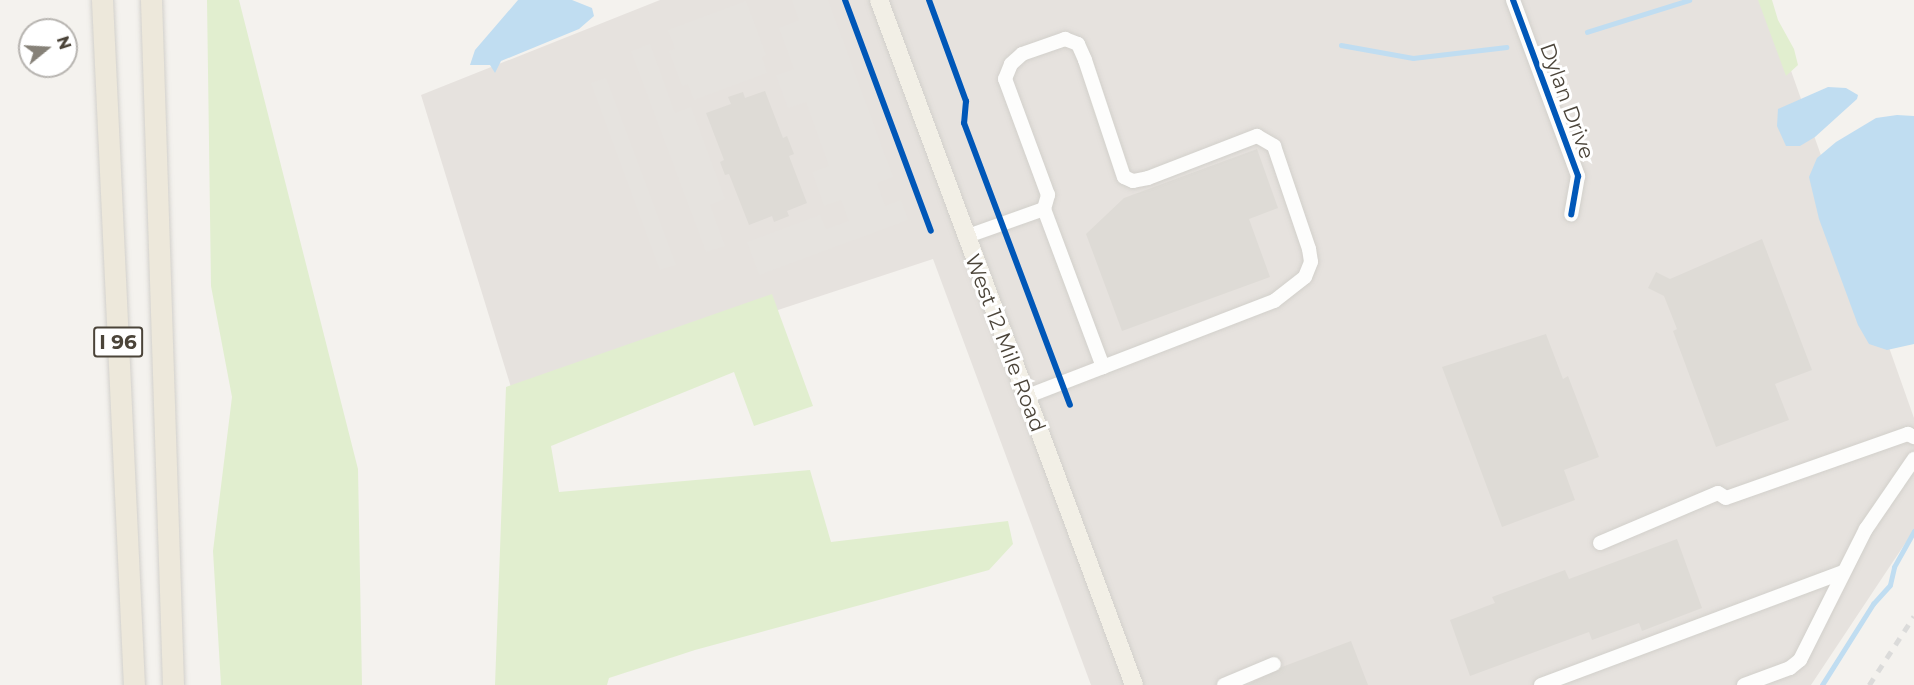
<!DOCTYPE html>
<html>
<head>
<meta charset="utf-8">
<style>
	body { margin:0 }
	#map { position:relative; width:1914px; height:685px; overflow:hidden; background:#f4f2ee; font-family:Montserrat,sans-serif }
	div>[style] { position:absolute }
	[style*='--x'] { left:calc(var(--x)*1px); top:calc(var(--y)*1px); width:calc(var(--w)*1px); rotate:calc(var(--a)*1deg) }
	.industrial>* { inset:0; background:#e6e2de }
	.green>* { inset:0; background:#e1eecf }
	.parking>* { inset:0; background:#e6e3df }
	.water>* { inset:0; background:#c0ddf1 }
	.stream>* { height:4.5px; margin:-2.25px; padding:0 2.25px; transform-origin:2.25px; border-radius:2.25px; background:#c0ddf1 }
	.building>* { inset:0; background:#dedbd6 }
	.roads { filter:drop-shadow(0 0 2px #d2d0cb) drop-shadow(0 0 2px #d2d0cb) }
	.minor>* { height:14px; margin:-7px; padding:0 7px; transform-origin:7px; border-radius:7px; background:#fdfdfc }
	.major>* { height:18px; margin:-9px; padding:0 9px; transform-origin:9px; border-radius:9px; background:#f2efe6 }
	.highway>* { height:21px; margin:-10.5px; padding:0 10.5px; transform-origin:10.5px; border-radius:10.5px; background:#ede8db }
	.rail>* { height:4.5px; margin-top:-2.25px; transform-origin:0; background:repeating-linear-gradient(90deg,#dbdbda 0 8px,transparent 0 16px) }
	.cycleway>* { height:6px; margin:-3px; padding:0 3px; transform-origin:3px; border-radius:3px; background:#0057b8 }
	span { translate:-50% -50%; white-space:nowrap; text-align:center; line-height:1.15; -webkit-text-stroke:6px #fff; paint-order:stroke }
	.shield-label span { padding:2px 4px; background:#fff; border:2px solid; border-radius:4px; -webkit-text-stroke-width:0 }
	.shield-label { font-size:20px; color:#4b4439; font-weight:700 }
	.street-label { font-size:21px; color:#4b4439 }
	.north { position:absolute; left:18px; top:18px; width:60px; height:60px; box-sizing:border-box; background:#fff; border:2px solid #b7b4b0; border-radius:50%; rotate:72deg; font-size:16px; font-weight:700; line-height:24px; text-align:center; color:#4b4439 }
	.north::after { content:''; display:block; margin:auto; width:21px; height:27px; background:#868178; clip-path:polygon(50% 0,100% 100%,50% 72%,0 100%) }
</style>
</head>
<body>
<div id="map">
	<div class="industrial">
		<div style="clip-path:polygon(660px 0,1766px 0,1914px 418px,1914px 530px,1811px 685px,1091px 685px,933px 259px,514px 397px,421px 95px)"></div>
	</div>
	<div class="green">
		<div style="clip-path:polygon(207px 0,239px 0,358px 469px,362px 685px,221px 685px,213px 551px,232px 397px,211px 286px)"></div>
		<div style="clip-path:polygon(1758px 0,1772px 0,1778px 20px,1794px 49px,1798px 65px,1786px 76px)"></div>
		<div style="clip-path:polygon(772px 294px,813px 406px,754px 426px,734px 372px,551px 446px,559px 492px,810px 470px,831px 542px,1008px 521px,1013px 544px,989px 570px,695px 650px,609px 678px,607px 685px,495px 685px,506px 387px)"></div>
	</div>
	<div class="parking">
		<div style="clip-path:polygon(792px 0,828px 0,893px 177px,877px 183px,885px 206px,901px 200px,908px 220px,759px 275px,747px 242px,820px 215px,826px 229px,849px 221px,841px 200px,824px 206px,812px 172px,829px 166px,806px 102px,788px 108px,776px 75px,794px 69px,779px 28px,799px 20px)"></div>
		<div style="clip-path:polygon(746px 1px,766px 55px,762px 57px,767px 73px,694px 100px,688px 84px,682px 86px,669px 51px,675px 49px,668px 30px)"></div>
		<div style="clip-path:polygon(650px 44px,675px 113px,691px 107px,725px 199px,710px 205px,725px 246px,706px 252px,631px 51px)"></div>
		<div style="clip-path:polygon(606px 78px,676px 265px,660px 270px,591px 83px)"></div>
	</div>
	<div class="water">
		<div style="clip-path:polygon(518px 0,572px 0,592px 8px,594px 16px,579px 29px,501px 61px,495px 73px,490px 65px,470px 65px,475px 50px)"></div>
		<div style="clip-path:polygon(1828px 87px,1846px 88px,1858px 95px,1857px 99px,1815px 137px,1800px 146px,1786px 146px,1777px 126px,1778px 109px)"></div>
		<div style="clip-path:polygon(1897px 115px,1914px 116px,1914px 344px,1887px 350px,1869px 344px,1858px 325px,1819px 219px,1809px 177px,1817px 158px,1836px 142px,1876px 118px)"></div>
	</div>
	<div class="stream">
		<div style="--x:1587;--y:32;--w:107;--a:-17.4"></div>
		<div style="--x:1341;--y:45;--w:73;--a:10.2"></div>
		<div style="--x:1413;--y:58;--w:94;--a:-6.7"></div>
		<div style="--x:1822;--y:685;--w:96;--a:-57.8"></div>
		<div style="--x:1873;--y:604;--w:25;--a:-48"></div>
		<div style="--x:1890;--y:585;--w:18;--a:-77"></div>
		<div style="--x:1894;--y:567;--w:41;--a:-60.9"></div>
	</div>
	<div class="building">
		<div style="clip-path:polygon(765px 91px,783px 138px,787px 136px,794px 154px,789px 156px,807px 203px,787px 211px,789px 216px,774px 222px,772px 216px,749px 225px,729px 174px,725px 175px,720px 162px,724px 160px,706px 113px,731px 104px,728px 97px,743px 92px,745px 98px)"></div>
		<div style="clip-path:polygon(1257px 149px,1278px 208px,1249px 219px,1270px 277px,1122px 331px,1086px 234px,1124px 198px)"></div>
		<div style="clip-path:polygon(1762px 239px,1812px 370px,1775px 384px,1789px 420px,1716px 447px,1673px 331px,1677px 329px,1664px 296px,1648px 288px,1656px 272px,1670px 279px)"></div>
		<div style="clip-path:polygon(1546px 334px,1563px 379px,1568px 376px,1599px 457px,1564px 470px,1575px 500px,1502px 527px,1442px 367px)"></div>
		<div style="clip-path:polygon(1677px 539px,1702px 608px,1642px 631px,1639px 623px,1592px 640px,1589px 632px,1470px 676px,1450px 620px,1495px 603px,1492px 597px,1565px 570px,1569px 579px)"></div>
		<div style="clip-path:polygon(1351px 641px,1368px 685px,1247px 685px,1282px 667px)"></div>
	</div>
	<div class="roads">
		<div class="minor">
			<div style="--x:1513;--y:0;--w:188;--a:69.7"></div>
			<div style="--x:1578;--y:176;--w:39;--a:100"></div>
			<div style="--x:1044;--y:209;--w:169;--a:69.5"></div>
			<div style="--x:965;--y:237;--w:84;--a:-19.5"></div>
			<div style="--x:1044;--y:209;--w:15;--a:-74"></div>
			<div style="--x:1048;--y:195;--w:124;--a:-110.3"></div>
			<div style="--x:1005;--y:79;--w:16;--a:-68"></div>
			<div style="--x:1011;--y:64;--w:15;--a:-42"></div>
			<div style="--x:1022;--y:54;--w:46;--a:-19.2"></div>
			<div style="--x:1065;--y:39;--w:14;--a:21"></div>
			<div style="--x:1078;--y:44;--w:17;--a:66"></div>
			<div style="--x:1085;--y:60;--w:123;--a:71.6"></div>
			<div style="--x:1124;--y:177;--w:10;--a:24"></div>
			<div style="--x:1133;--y:181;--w:15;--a:-11"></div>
			<div style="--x:1148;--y:178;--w:117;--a:-21.1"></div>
			<div style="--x:1257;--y:136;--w:20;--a:30"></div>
			<div style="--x:1274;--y:146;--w:109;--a:71.2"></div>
			<div style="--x:1309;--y:249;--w:13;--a:81"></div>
			<div style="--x:1311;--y:262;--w:16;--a:112"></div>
			<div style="--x:1305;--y:277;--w:39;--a:142"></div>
			<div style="--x:1274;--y:301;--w:267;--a:158.9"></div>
			<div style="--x:1600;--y:543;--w:128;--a:-23"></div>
			<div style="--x:1718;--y:493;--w:9;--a:32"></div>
			<div style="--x:1726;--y:498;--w:193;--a:-19.4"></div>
			<div style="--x:1908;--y:434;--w:7;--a:27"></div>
			<div style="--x:1224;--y:685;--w:54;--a:-22.8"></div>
			<div style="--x:1541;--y:685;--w:323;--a:-20.5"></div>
			<div style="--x:1744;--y:685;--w:49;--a:-20.3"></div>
			<div style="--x:1790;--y:668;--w:13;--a:-39"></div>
			<div style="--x:1800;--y:660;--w:147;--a:-63.3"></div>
			<div style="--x:1866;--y:529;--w:85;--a:-55.6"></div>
		</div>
		<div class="major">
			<div style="--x:879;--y:0;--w:731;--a:69.58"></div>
		</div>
		<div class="highway">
			<div style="--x:102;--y:0;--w:686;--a:87.33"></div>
			<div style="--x:151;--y:0;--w:685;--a:88.16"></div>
		</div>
	</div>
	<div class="rail">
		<div style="--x:1869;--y:685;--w:82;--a:-56.9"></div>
	</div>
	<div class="cycleway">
		<div style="--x:845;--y:0;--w:246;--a:69.6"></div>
		<div style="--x:929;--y:0;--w:108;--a:69.9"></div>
		<div style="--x:966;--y:101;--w:22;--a:95"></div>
		<div style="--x:964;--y:123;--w:301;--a:69.4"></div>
		<div style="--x:1513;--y:0;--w:188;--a:69.7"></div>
		<div style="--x:1578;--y:176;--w:39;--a:100"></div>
	</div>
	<div class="shield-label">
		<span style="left:118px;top:342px">I 96</span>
	</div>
	<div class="street-label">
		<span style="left:1567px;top:101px;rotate:70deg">Dylan Drive</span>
		<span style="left:1005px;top:343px;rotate:69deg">West 12 Mile Road</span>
	</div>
	<div class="north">N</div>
</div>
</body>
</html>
